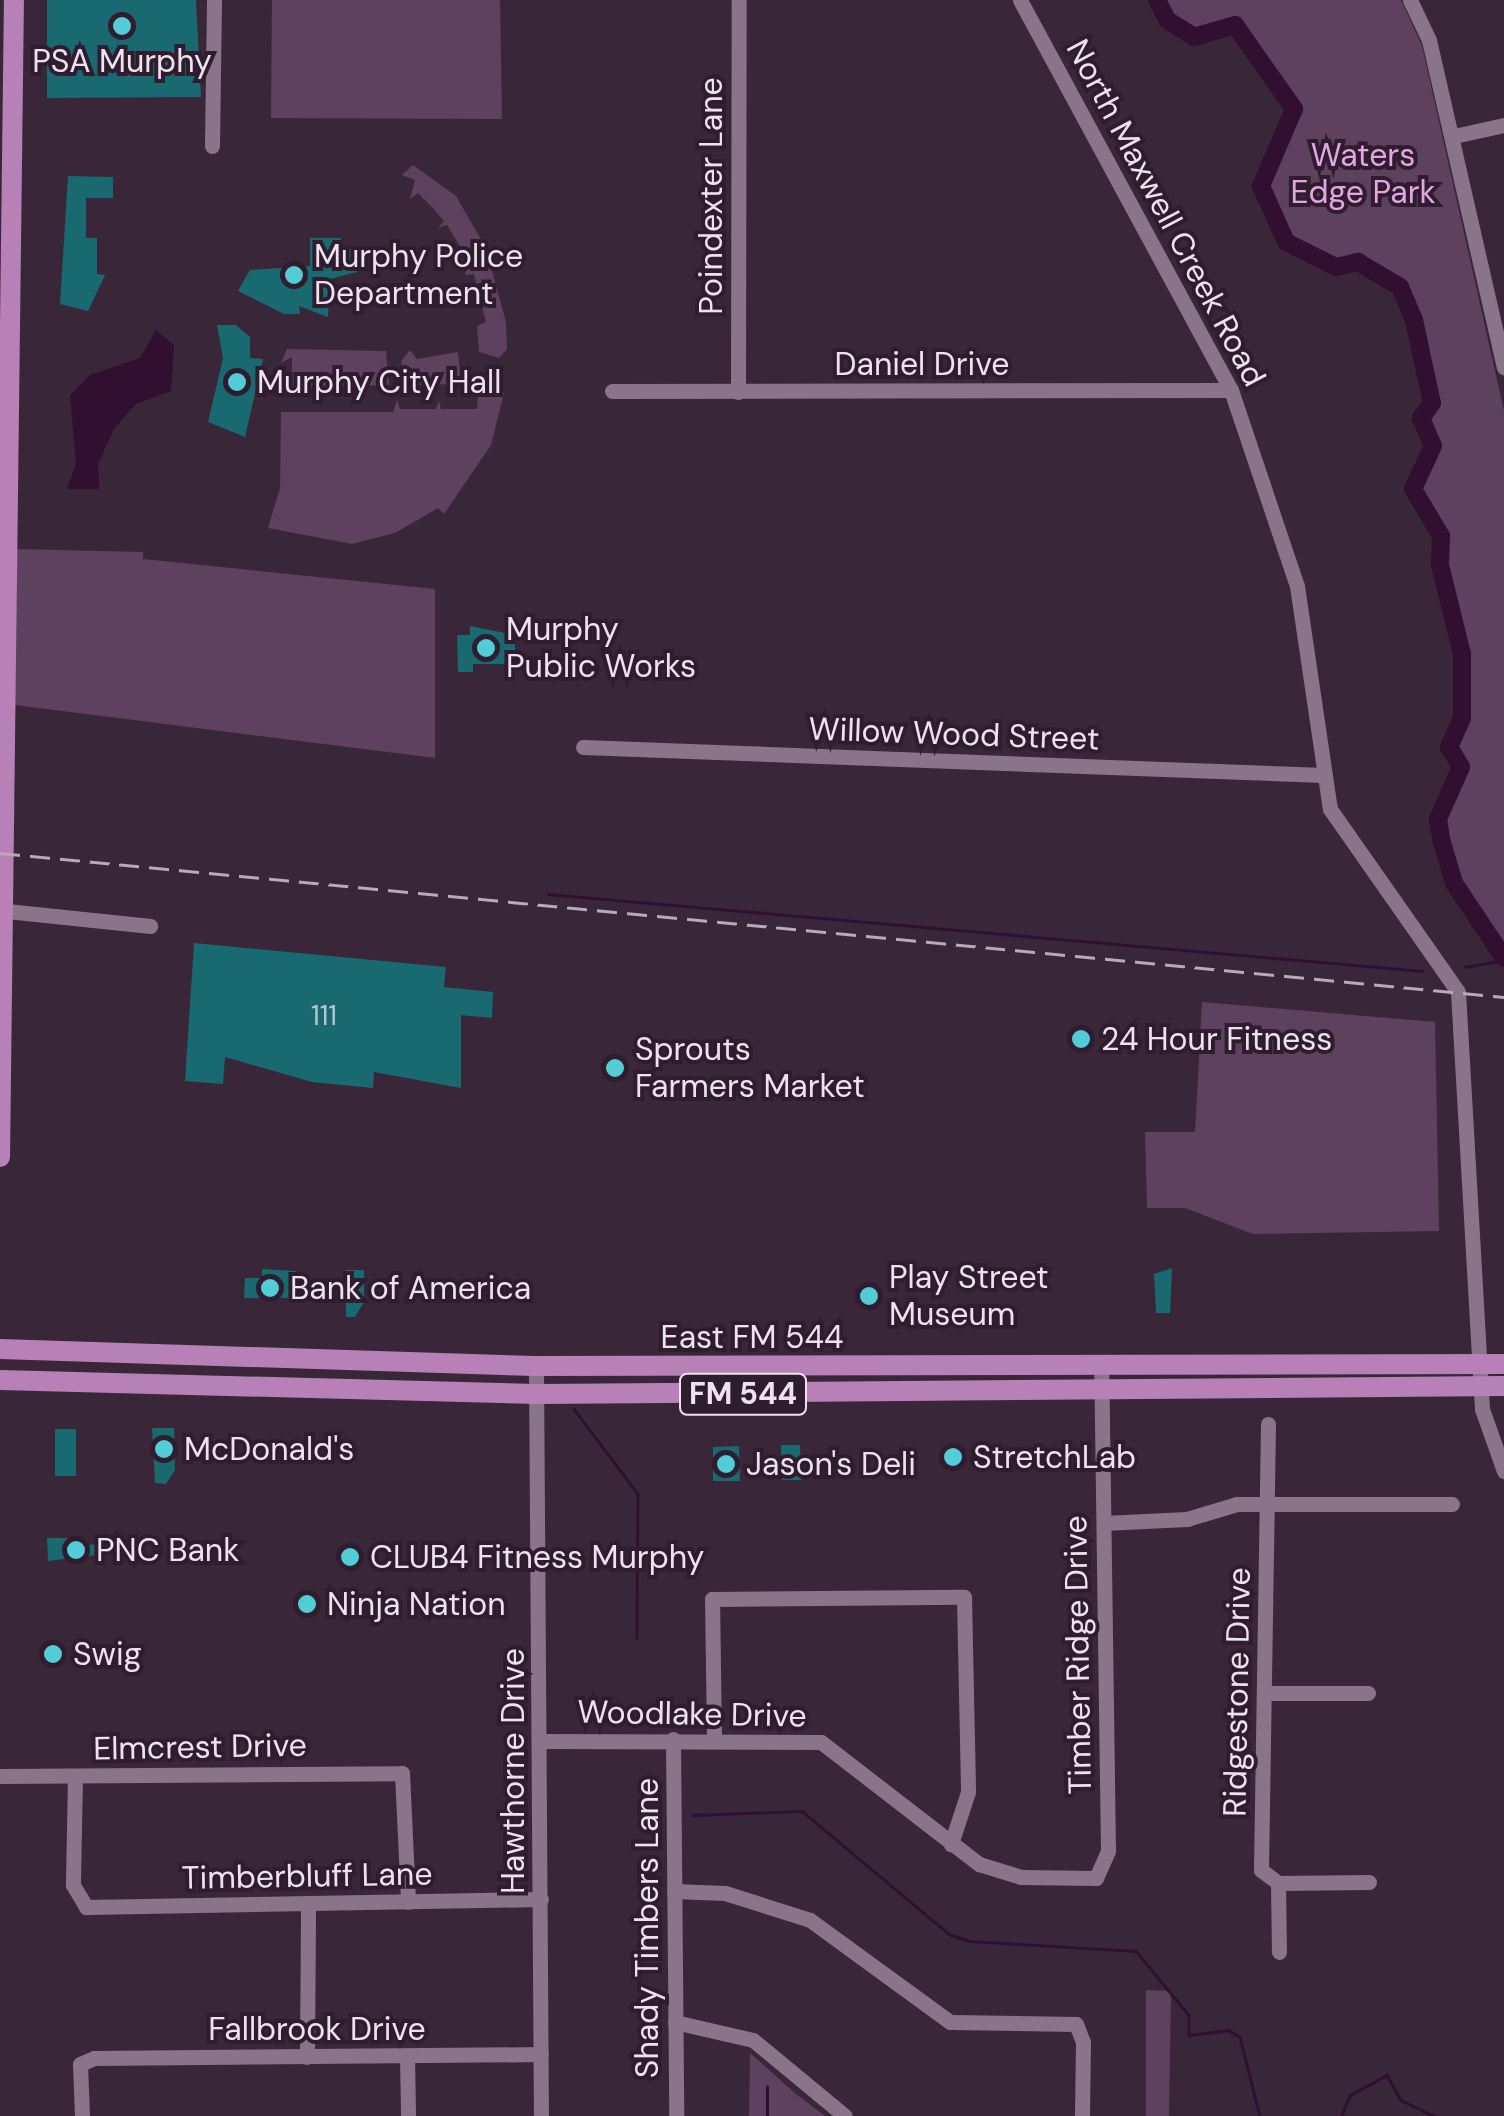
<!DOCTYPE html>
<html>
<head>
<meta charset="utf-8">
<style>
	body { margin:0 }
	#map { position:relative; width:1504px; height:2116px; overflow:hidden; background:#392739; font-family:"DM Sans",sans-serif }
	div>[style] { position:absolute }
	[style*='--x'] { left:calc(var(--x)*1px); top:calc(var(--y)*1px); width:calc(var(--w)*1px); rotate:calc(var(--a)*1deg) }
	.green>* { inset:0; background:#5e415e }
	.water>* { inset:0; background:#300f31 }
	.stream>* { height:2.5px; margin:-1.25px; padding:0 1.25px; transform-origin:1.25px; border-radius:1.25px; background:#300f31 }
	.river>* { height:18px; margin:-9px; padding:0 9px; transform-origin:9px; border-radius:9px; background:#300f31 }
	.building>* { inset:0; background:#186a70 }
	.minor>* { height:15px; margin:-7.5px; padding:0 7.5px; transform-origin:7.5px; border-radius:7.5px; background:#8a748a }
	.major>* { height:20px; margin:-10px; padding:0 10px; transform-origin:10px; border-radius:10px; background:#b781b8 }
	.rail>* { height:2.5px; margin-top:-1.25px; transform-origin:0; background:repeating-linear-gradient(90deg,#b8aab8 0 20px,transparent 0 30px) }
	.dots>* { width:28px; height:28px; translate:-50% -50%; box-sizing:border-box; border:5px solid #2f1d2f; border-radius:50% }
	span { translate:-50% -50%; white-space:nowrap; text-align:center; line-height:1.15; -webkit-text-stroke:8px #2f1d2f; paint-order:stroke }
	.number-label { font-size:28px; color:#b8c4ce }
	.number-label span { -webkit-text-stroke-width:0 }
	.shield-label span { padding:2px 8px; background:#2f1d2f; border:2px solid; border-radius:8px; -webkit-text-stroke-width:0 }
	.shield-label { font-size:30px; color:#eee2ee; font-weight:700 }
	.poi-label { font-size:32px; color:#eee2ee }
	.left { translate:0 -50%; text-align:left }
	.park-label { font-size:32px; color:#e2a7e3 }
	.street-label { font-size:32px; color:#eee2ee }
</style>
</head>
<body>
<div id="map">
	<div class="green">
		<div style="clip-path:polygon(272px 0,500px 0,502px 119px,271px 118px)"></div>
		<div style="clip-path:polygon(1157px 0,1401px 0,1422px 46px,1504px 411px,1504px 956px,1454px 883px,1441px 839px,1438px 819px,1461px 767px,1449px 747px,1462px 718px,1462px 654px,1440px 565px,1441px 536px,1413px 489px,1432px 446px,1421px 418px,1432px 403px,1414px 320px,1400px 287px,1358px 262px,1336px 267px,1286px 242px,1261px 186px,1294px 108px,1235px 25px,1194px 37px,1167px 20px)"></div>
		<div style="clip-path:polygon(413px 165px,456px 196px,486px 248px,506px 322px,507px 349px,499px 358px,479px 352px,477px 326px,486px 322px,474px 274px,465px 275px,469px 261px,447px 225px,438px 228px,444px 221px,433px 208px,418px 193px,410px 199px,415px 180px,402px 175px)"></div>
		<div style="clip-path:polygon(287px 349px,386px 351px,389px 385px,285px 388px,281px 374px,292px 380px,292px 357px,281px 363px)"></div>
		<div style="clip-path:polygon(410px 350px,417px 359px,458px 352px,461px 384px,405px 385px,401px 361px)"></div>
		<div style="clip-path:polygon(493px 379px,504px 393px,491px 445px,444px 514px,438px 508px,395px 533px,352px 544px,268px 528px,280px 488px,281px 412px,393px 412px,397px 400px,400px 409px,436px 409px,439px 401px,441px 409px,477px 409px,479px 387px)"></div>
		<div style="clip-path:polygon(16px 549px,143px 552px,143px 559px,435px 589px,435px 758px,15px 705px)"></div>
		<div style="clip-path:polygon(1202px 1002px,1435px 1022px,1439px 1231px,1253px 1234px,1185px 1208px,1147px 1208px,1145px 1132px,1195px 1132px)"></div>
		<div style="clip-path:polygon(1146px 1990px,1171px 1991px,1169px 2116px,1146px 2116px)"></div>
		<div style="clip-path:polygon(750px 2053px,796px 2094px,825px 2116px,749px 2116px)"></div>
	</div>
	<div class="water">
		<div style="clip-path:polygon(156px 330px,174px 345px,171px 391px,136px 404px,114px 429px,98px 464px,99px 489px,67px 489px,76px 464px,70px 395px,90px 375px,140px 358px)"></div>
	</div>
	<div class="stream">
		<div style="--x:548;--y:894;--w:878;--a:5.03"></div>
		<div style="--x:1465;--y:967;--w:40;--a:-10"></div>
		<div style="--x:574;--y:1409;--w:106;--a:53"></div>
		<div style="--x:638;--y:1494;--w:144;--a:90.4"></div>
		<div style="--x:692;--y:1815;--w:110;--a:-2.1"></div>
		<div style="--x:802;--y:1811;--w:192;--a:39.9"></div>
		<div style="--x:949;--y:1934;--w:21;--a:19"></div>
		<div style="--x:969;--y:1941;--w:167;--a:3.4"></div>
		<div style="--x:1136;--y:1951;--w:83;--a:50.4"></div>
		<div style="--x:1189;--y:2015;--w:20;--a:90"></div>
		<div style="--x:1189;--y:2035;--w:39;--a:-7"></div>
		<div style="--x:1228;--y:2030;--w:14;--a:30"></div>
		<div style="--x:1240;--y:2037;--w:81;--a:75.8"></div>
		<div style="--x:767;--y:2116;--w:29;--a:-90"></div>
		<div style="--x:1341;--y:2116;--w:23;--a:-67"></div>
		<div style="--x:1350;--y:2095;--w:42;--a:-28.4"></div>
		<div style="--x:1387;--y:2075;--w:29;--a:61"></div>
		<div style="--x:1401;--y:2100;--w:37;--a:26"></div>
	</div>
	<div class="river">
		<div style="--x:1157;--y:0;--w:22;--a:63"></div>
		<div style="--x:1167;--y:20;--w:32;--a:32"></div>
		<div style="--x:1194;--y:37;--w:43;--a:-16.3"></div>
		<div style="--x:1235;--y:25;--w:103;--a:54.9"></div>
		<div style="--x:1294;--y:109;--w:84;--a:113.2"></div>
		<div style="--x:1261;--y:186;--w:61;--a:65.9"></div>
		<div style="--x:1286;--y:242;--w:56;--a:26.6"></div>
		<div style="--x:1336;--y:267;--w:23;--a:-13"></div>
		<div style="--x:1358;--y:262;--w:49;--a:30.8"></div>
		<div style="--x:1400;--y:287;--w:36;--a:67"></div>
		<div style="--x:1414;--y:320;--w:85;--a:77.8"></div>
		<div style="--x:1432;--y:403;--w:19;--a:126"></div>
		<div style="--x:1421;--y:418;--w:30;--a:67"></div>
		<div style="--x:1433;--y:446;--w:47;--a:114.9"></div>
		<div style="--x:1413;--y:489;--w:55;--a:59.2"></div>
		<div style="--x:1441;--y:536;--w:29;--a:92"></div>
		<div style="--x:1440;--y:565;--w:92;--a:76.1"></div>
		<div style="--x:1462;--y:654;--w:64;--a:90"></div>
		<div style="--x:1462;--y:718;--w:32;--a:114"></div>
		<div style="--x:1449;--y:747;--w:23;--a:59"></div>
		<div style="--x:1461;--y:767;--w:57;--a:113.9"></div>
		<div style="--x:1438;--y:819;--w:20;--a:81"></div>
		<div style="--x:1441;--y:839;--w:46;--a:73.5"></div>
		<div style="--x:1454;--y:883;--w:90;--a:56.3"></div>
	</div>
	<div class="building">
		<div style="clip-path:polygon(47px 0,196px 0,201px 97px,47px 98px)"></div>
		<div style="clip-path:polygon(68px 176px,113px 177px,113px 198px,86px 198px,86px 238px,97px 238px,97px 274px,105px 275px,88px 311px,60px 304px)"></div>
		<div style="clip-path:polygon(310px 238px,341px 238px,341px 248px,358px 249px,357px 272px,330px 279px,328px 317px,299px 306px,300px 314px,284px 314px,238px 291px,250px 270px,310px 266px)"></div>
		<div style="clip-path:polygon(217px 325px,236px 325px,250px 337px,250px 358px,263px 359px,245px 437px,208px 422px,223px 358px)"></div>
		<div style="clip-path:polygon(470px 626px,515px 635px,515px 664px,473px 664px,473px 672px,458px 672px,457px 635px,470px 635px)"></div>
		<div style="clip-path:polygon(194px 943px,446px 967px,444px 987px,493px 992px,492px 1018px,461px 1015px,461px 1088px,374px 1072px,373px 1088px,312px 1082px,225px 1057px,223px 1084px,185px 1081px)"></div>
		<div style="clip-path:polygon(1172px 1268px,1170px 1313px,1156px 1313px,1154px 1274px)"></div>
		<div style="clip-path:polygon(262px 1269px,296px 1271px,296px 1298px,244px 1298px,245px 1278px,262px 1278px)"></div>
		<div style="clip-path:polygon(346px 1270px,364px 1270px,364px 1302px,355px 1317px,346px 1317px)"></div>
		<div style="clip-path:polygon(152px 1428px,174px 1428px,175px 1470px,166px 1484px,155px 1483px)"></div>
		<div style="clip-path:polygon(55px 1429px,76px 1429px,76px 1476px,55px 1476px)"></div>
		<div style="clip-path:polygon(781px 1445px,800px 1445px,801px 1480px,782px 1480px)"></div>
		<div style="clip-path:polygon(739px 1446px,740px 1481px,713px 1481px,713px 1447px)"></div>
		<div style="clip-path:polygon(47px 1538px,83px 1538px,84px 1545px,104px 1544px,104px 1554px,48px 1561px)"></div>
	</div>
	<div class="minor">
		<div style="--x:1020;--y:0;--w:443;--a:61.6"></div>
		<div style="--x:1231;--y:390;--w:207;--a:71.4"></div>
		<div style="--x:1297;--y:586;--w:225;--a:81.6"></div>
		<div style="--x:1330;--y:809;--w:223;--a:55"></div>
		<div style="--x:1458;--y:992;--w:418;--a:86.7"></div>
		<div style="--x:1482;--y:1409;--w:66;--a:70.5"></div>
		<div style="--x:1410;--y:0;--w:44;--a:64.6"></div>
		<div style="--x:1429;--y:40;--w:336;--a:77.1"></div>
		<div style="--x:1454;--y:136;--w:51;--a:-12.4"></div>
		<div style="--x:212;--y:146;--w:146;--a:-89.2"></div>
		<div style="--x:612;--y:391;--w:619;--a:-0.09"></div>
		<div style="--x:738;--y:392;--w:392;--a:-89.9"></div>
		<div style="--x:583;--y:747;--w:741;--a:2.17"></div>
		<div style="--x:7;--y:911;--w:144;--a:6"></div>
		<div style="--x:536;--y:1366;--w:750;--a:89.62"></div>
		<div style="--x:1268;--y:1424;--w:446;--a:90.9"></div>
		<div style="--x:1261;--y:1870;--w:21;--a:37"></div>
		<div style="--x:1278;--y:1883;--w:91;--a:-0.6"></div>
		<div style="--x:1104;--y:1523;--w:83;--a:-2.8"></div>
		<div style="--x:1187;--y:1519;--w:52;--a:-16.7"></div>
		<div style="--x:1237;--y:1504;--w:215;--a:0"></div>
		<div style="--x:1270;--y:1693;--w:98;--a:0"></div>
		<div style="--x:673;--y:1739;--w:377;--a:89.5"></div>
		<div style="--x:714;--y:1739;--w:140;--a:-90.8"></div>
		<div style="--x:712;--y:1599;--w:252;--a:-0.5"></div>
		<div style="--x:964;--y:1597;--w:195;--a:88.8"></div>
		<div style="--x:968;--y:1792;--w:55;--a:108.1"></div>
		<div style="--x:541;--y:1741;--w:280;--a:0.2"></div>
		<div style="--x:821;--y:1742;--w:200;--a:37.7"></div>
		<div style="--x:979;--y:1864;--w:44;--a:17.2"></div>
		<div style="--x:1021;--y:1877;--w:75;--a:0.8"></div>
		<div style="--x:1096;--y:1878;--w:30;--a:-66"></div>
		<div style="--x:1108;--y:1851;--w:484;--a:-90.8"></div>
		<div style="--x:0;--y:1776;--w:402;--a:-0.4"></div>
		<div style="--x:402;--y:1773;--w:129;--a:87.3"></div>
		<div style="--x:75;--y:1776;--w:109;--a:91.1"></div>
		<div style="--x:73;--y:1885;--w:26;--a:59"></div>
		<div style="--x:86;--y:1907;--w:455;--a:-1"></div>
		<div style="--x:1278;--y:1883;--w:69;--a:89.2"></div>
		<div style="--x:674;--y:1891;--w:51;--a:2.2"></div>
		<div style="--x:725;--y:1893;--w:89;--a:17.6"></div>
		<div style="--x:810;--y:1920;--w:173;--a:36.1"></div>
		<div style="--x:950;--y:2022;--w:126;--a:0.9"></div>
		<div style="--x:1076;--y:2024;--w:19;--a:69"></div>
		<div style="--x:1083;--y:2042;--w:74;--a:90.8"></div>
		<div style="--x:675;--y:2022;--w:80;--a:13"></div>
		<div style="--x:753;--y:2040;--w:119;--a:39.6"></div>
		<div style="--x:407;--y:2056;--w:60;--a:89"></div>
		<div style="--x:307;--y:2057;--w:153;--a:-89.6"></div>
		<div style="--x:82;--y:2116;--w:52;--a:-92.2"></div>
		<div style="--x:80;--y:2064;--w:15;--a:-23"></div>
		<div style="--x:94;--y:2058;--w:447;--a:-0.5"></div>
	</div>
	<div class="major">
		<div style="--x:0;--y:1157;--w:1157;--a:-89.31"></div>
		<div style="--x:0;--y:1349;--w:536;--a:1.82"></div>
		<div style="--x:536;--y:1366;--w:968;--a:-0.12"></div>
		<div style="--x:0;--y:1380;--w:537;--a:1.49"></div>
		<div style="--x:537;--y:1394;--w:967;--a:-0.47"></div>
	</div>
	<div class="rail">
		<div style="--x:0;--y:853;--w:1511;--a:5.47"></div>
	</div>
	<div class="dots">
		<div style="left:122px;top:26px;background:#52ccd5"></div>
		<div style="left:294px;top:275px;background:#52ccd5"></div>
		<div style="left:237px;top:382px;background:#52ccd5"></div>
		<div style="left:486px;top:648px;background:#52ccd5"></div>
		<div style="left:1081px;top:1039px;background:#52ccd5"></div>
		<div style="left:615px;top:1068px;background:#52ccd5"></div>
		<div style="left:270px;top:1288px;background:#52ccd5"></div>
		<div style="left:869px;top:1296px;background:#52ccd5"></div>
		<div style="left:164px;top:1449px;background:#52ccd5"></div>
		<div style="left:953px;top:1457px;background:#52ccd5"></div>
		<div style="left:726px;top:1464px;background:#52ccd5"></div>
		<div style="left:76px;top:1550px;background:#52ccd5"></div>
		<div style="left:350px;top:1557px;background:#52ccd5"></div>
		<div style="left:307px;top:1604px;background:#52ccd5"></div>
		<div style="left:53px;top:1654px;background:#52ccd5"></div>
	</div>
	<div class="number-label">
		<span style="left:324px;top:1016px">111</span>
	</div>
	<div class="shield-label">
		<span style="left:743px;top:1394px">FM 544</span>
	</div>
	<div class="poi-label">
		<span style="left:122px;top:61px">PSA Murphy</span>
		<span class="left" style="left:314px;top:275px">Murphy Police<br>Department</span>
		<span class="left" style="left:257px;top:382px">Murphy City Hall</span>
		<span class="left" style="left:506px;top:648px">Murphy<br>Public Works</span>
		<span class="left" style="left:1101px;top:1039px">24 Hour Fitness</span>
		<span class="left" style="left:635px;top:1068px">Sprouts<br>Farmers Market</span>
		<span class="left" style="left:889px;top:1296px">Play Street<br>Museum</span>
		<span class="left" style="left:290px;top:1288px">Bank of America</span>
		<span class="left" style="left:184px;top:1449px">McDonald's</span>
		<span class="left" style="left:973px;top:1457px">StretchLab</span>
		<span class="left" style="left:746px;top:1464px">Jason's Deli</span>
		<span class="left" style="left:96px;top:1550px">PNC Bank</span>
		<span class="left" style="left:370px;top:1557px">CLUB4 Fitness Murphy</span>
		<span class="left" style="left:327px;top:1604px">Ninja Nation</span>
		<span class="left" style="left:73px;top:1654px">Swig</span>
	</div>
	<div class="park-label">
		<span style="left:1363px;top:174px">Waters<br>Edge Park</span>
	</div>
	<div class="street-label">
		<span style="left:711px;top:196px;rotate:-90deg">Poindexter Lane</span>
		<span style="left:1166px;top:213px;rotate:62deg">North Maxwell Creek Road</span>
		<span style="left:922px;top:364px">Daniel Drive</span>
		<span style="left:954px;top:734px;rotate:2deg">Willow Wood Street</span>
		<span style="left:752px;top:1337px">East FM 544</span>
		<span style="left:1078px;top:1655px;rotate:-91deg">Timber Ridge Drive</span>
		<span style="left:1237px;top:1692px;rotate:-89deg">Ridgestone Drive</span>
		<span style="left:692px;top:1714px;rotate:1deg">Woodlake Drive</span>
		<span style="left:200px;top:1747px;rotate:-1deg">Elmcrest Drive</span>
		<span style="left:513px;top:1771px;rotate:-90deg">Hawthorne Drive</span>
		<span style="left:307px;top:1876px;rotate:-1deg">Timberbluff Lane</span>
		<span style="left:647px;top:1928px;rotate:-90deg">Shady Timbers Lane</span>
		<span style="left:317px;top:2029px">Fallbrook Drive</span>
	</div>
</div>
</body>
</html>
